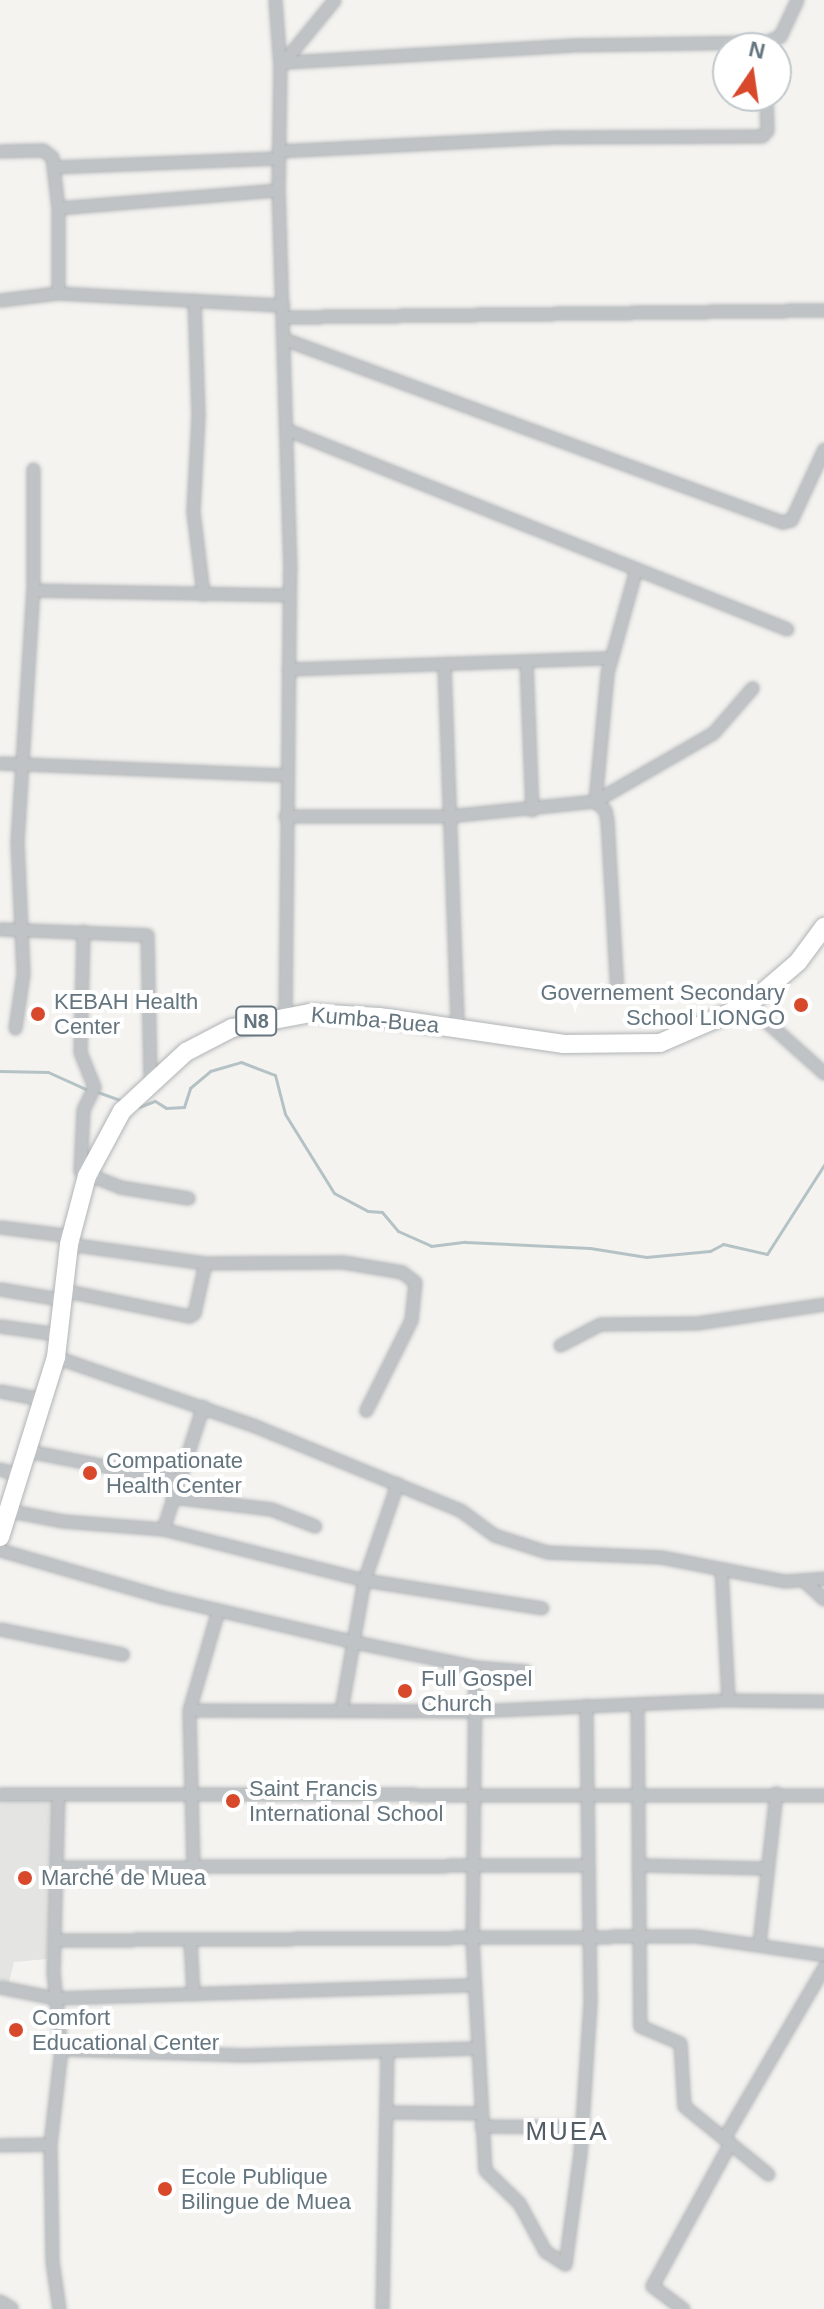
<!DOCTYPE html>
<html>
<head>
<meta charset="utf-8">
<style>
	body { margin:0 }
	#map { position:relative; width:824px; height:2309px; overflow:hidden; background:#f4f3f0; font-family:Arial,sans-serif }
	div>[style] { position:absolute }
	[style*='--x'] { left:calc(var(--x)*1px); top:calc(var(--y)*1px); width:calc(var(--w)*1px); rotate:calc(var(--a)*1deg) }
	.built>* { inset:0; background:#e4e5e3 }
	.stream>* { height:3px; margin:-1.5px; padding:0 1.5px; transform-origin:1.5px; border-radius:1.5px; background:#b5c2c5 }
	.roads { filter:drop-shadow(0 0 2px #b0b4b6) drop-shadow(0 0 2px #b0b4b6) }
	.minor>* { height:11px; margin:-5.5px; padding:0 5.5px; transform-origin:5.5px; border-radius:5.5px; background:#bfc3c6 }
	.tertiary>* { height:14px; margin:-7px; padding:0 7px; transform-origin:7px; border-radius:7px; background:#bfc3c6 }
	.trunk>* { height:18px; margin:-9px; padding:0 9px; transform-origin:9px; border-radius:9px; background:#fff }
	.dots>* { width:22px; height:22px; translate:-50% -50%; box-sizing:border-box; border:4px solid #fff; border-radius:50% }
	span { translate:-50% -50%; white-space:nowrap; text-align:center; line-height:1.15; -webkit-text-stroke:8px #fff; paint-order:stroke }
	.shield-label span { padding:2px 6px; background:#fff; border:2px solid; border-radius:6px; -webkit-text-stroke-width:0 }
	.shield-label { font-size:20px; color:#64757f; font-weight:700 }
	.poi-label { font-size:22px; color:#64757f }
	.right { translate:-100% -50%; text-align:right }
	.left { translate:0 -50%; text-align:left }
	.street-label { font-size:22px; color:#64757f }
	.quarter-label { font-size:26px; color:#525d65; letter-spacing:2px }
	.north { position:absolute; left:712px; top:32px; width:80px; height:80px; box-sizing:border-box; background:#fff; border:2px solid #c1c8cc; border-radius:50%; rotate:13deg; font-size:22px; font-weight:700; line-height:32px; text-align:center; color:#64757f }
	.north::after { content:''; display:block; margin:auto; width:28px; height:36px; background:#d8482b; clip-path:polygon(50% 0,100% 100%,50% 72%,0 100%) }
</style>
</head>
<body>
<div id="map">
	<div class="built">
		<div style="clip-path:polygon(0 1796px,54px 1797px,47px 1959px,14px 1962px,9px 1982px,0 1980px)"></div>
	</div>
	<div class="stream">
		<div style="--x:0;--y:1071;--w:48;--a:1.2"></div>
		<div style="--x:48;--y:1072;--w:44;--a:24.2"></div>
		<div style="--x:95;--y:1091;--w:29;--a:20"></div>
		<div style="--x:139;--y:1107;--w:17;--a:-21"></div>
		<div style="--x:155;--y:1101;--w:13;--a:32"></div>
		<div style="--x:166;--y:1108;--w:18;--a:-3"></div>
		<div style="--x:184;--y:1107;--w:20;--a:-72"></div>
		<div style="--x:190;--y:1088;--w:26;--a:-40"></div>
		<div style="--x:210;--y:1071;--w:32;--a:-16"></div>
		<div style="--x:241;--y:1062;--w:36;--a:21"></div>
		<div style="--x:275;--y:1075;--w:40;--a:75.6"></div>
		<div style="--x:285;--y:1114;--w:93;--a:58.2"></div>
		<div style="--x:334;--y:1193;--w:38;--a:28"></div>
		<div style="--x:368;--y:1211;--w:14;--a:4"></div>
		<div style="--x:382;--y:1212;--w:25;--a:50"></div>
		<div style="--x:398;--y:1231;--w:36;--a:24"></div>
		<div style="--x:431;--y:1246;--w:34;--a:-7"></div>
		<div style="--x:465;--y:1242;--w:125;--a:2.7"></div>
		<div style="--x:590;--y:1248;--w:57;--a:9.1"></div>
		<div style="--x:646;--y:1257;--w:64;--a:-5.4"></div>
		<div style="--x:710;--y:1251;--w:15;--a:-28"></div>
		<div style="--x:723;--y:1244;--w:45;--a:12.8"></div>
		<div style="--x:767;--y:1254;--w:106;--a:-57.4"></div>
	</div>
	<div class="roads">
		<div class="minor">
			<div style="--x:275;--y:0;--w:66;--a:85.7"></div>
			<div style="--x:287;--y:62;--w:284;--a:-3.4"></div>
			<div style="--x:570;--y:45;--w:196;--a:-0.9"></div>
			<div style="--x:766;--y:42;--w:15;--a:-23"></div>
			<div style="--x:780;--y:36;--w:40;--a:-65"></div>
			<div style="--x:0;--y:151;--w:43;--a:-1.3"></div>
			<div style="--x:43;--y:150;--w:11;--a:38"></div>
			<div style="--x:52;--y:157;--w:51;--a:83.3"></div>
			<div style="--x:58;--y:208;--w:85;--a:90"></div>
			<div style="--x:278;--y:151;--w:281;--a:-2.9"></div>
			<div style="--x:559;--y:137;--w:203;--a:-0.3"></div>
			<div style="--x:762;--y:136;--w:8;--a:-50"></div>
			<div style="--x:767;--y:130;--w:34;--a:-92"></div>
			<div style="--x:53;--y:167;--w:225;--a:-2.3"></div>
			<div style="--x:58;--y:208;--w:221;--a:-4.7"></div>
			<div style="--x:0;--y:300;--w:58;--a:-6.9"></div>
			<div style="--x:58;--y:293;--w:225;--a:3.1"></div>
			<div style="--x:194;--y:300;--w:115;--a:88"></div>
			<div style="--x:198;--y:415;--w:97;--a:93"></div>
			<div style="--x:193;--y:512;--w:83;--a:83"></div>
			<div style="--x:283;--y:317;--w:541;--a:-0.74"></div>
			<div style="--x:284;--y:339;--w:531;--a:20.18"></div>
			<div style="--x:782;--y:522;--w:9;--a:-13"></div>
			<div style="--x:791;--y:520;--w:78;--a:-65.1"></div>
			<div style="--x:288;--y:430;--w:537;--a:21.74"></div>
			<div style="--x:33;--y:590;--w:256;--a:1.1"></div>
			<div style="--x:526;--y:662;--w:148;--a:87.7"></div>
			<div style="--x:444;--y:665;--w:363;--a:87.9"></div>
			<div style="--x:288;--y:669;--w:322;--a:-2"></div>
			<div style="--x:0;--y:763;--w:284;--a:2.4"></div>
			<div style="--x:285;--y:816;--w:163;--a:0"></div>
			<div style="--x:448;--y:816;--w:148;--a:-5.8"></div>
			<div style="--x:595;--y:801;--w:136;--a:-30"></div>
			<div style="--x:713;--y:733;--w:60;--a:-49.1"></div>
			<div style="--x:0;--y:929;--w:147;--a:2.3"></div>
			<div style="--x:147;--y:935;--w:147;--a:88.8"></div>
			<div style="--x:83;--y:931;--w:121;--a:91.4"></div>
			<div style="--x:80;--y:1052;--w:38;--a:68"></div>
			<div style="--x:94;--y:1087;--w:25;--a:116"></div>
			<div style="--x:83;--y:1110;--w:61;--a:92.8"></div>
			<div style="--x:80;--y:1171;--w:43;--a:21.8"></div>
			<div style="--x:120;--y:1187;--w:69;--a:9.2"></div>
			<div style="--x:617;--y:993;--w:172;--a:-93.3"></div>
			<div style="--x:607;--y:821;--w:11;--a:-100"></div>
			<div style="--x:605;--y:810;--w:13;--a:-138"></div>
			<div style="--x:595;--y:801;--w:129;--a:-84.6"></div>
			<div style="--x:607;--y:673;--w:108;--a:-74.4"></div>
			<div style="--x:748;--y:1005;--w:102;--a:41.8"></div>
			<div style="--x:285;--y:1016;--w:445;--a:-89.4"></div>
			<div style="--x:290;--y:571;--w:381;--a:-91.8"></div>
			<div style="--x:278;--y:190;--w:124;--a:-89.1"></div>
			<div style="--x:280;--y:66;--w:85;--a:-50.7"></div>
			<div style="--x:15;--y:1028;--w:56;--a:-81.7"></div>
			<div style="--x:23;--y:973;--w:131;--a:-92.6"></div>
			<div style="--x:17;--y:842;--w:253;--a:-86.4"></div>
			<div style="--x:33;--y:590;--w:121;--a:-90"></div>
			<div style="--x:0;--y:1227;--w:72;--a:7.2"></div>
			<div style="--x:69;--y:1244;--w:137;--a:8"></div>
			<div style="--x:0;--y:1289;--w:61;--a:9.5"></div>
			<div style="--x:62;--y:1290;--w:130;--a:11.6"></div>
			<div style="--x:189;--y:1316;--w:6;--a:-31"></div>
			<div style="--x:194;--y:1313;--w:51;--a:-77.6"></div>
			<div style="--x:205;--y:1263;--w:138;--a:-0.4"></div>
			<div style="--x:343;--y:1262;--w:60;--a:9.6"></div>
			<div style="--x:402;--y:1272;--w:16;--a:38"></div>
			<div style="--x:415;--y:1282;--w:38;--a:96"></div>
			<div style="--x:411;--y:1320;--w:101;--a:116.6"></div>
			<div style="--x:0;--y:1326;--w:57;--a:8.1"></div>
			<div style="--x:560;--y:1345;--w:45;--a:-27.7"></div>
			<div style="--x:600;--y:1324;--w:97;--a:-0.6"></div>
			<div style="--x:697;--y:1323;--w:128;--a:-8.5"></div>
			<div style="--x:56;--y:1357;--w:211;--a:19.1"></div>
			<div style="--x:255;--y:1426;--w:222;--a:22.3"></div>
			<div style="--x:460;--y:1510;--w:42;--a:36.3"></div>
			<div style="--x:494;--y:1535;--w:56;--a:17.8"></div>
			<div style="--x:547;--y:1552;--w:114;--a:2.5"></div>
			<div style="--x:661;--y:1557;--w:126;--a:11"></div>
			<div style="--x:785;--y:1581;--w:39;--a:-4"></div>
			<div style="--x:0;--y:1391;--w:42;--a:11"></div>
			<div style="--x:28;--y:1451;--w:152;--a:11"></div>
			<div style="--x:0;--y:1469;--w:22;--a:18"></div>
			<div style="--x:172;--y:1497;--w:100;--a:6.9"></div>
			<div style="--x:271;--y:1509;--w:47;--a:21.1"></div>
			<div style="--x:11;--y:1511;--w:53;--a:10.9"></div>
			<div style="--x:63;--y:1521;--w:100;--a:4.6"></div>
			<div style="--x:163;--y:1529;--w:207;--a:14.2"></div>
			<div style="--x:364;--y:1580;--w:180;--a:8.9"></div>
			<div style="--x:163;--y:1529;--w:129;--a:-72"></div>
			<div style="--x:0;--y:1550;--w:170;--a:16.1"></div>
			<div style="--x:163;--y:1597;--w:192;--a:13.2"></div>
			<div style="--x:350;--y:1641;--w:128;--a:11.7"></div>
			<div style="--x:475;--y:1667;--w:51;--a:4.5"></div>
			<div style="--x:721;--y:1569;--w:131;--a:86.9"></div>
			<div style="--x:804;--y:1581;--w:27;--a:42"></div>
			<div style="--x:0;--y:1629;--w:125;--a:11.6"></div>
			<div style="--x:475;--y:1667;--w:272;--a:90.6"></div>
			<div style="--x:472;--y:1939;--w:231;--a:86.8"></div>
			<div style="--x:485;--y:2170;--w:47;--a:44.1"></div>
			<div style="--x:519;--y:2203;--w:55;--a:61.6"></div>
			<div style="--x:545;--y:2251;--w:24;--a:33"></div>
			<div style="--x:565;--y:2264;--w:112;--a:-82.3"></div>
			<div style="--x:580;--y:2153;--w:152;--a:-86.2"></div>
			<div style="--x:590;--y:2001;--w:296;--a:-90.8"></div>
			<div style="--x:637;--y:1704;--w:322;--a:89.5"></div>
			<div style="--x:640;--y:2026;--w:43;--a:23"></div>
			<div style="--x:680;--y:2043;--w:63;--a:86.4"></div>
			<div style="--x:684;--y:2106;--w:108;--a:39"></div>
			<div style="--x:189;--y:1710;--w:284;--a:0.2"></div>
			<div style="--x:473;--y:1711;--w:255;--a:-2.5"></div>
			<div style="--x:728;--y:1700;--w:96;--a:0.6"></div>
			<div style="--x:341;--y:1710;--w:132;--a:-80"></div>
			<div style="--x:364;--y:1580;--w:102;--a:-71"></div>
			<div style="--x:0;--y:1794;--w:824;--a:0.07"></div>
			<div style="--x:58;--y:1795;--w:177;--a:91.6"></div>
			<div style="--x:53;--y:1972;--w:77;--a:84.1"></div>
			<div style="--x:61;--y:2049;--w:96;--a:96.6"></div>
			<div style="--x:50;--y:2144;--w:117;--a:89"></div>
			<div style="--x:52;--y:2261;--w:49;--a:81.7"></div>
			<div style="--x:641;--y:1865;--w:126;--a:1.4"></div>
			<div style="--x:193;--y:1866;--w:156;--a:-91.5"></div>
			<div style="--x:189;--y:1710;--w:104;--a:-73.8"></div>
			<div style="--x:59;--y:1867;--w:527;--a:-0.22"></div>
			<div style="--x:55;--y:1940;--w:641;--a:-0.36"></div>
			<div style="--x:696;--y:1936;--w:129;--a:8.4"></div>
			<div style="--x:190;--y:1940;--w:54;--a:86.8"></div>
			<div style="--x:759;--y:1944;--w:152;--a:-83.6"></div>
			<div style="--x:0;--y:1987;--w:55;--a:11.5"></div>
			<div style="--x:54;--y:1998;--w:419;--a:-1.8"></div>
			<div style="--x:61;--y:2049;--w:183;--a:1.9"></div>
			<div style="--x:244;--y:2055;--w:232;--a:-1.7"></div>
			<div style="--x:387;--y:2112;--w:93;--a:0.6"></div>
			<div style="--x:481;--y:2126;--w:99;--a:0.6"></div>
			<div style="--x:724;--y:2138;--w:198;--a:-59.7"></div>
			<div style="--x:0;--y:2145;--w:50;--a:-1.1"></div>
			<div style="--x:382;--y:2309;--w:258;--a:-88.9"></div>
			<div style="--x:683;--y:2309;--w:39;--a:-143"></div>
			<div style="--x:652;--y:2286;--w:163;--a:-61.4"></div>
		</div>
		<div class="tertiary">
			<div style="--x:0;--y:2303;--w:12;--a:31"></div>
		</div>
		<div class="trunk">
			<div style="--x:0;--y:1537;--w:189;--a:-72.7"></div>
			<div style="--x:56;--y:1357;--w:114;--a:-83.4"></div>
			<div style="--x:69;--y:1244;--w:70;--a:-75.2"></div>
			<div style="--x:87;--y:1176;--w:74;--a:-61.7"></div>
			<div style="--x:122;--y:1111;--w:87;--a:-42.7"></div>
			<div style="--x:186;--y:1052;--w:52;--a:-27.6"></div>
			<div style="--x:232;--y:1028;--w:79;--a:-10.9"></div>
			<div style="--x:310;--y:1013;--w:69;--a:3.3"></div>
			<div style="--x:379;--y:1017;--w:187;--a:8.3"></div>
			<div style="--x:564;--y:1044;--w:96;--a:-0.6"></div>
			<div style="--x:660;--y:1043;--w:96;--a:-23.4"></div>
			<div style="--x:748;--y:1005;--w:66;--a:-40.7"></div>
			<div style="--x:798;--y:962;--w:44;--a:-53.4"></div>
		</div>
	</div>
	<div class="dots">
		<div style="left:801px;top:1005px;background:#d8482b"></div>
		<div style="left:38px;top:1014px;background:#d8482b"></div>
		<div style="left:90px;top:1473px;background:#d8482b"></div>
		<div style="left:405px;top:1691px;background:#d8482b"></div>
		<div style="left:233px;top:1801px;background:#d8482b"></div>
		<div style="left:25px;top:1878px;background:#d8482b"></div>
		<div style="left:16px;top:2030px;background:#d8482b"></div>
		<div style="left:165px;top:2189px;background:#d8482b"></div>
	</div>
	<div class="shield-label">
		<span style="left:256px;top:1021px">N8</span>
	</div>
	<div class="poi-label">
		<span class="right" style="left:785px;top:1005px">Governement Secondary<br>School LIONGO</span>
		<span class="left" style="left:54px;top:1014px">KEBAH Health<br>Center</span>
		<span class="left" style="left:106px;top:1473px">Compationate<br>Health Center</span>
		<span class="left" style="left:421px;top:1691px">Full Gospel<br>Church</span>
		<span class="left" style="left:249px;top:1801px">Saint Francis<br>International School</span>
		<span class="left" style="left:41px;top:1878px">Marché de Muea</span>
		<span class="left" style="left:32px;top:2030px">Comfort<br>Educational Center</span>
		<span class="left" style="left:181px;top:2189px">Ecole Publique<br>Bilingue de Muea</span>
	</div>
	<div class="street-label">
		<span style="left:375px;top:1020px;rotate:5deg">Kumba-Buea</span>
	</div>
	<div class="quarter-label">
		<span style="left:567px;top:2132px">MUEA</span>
	</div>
	<div class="north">N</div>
</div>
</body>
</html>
